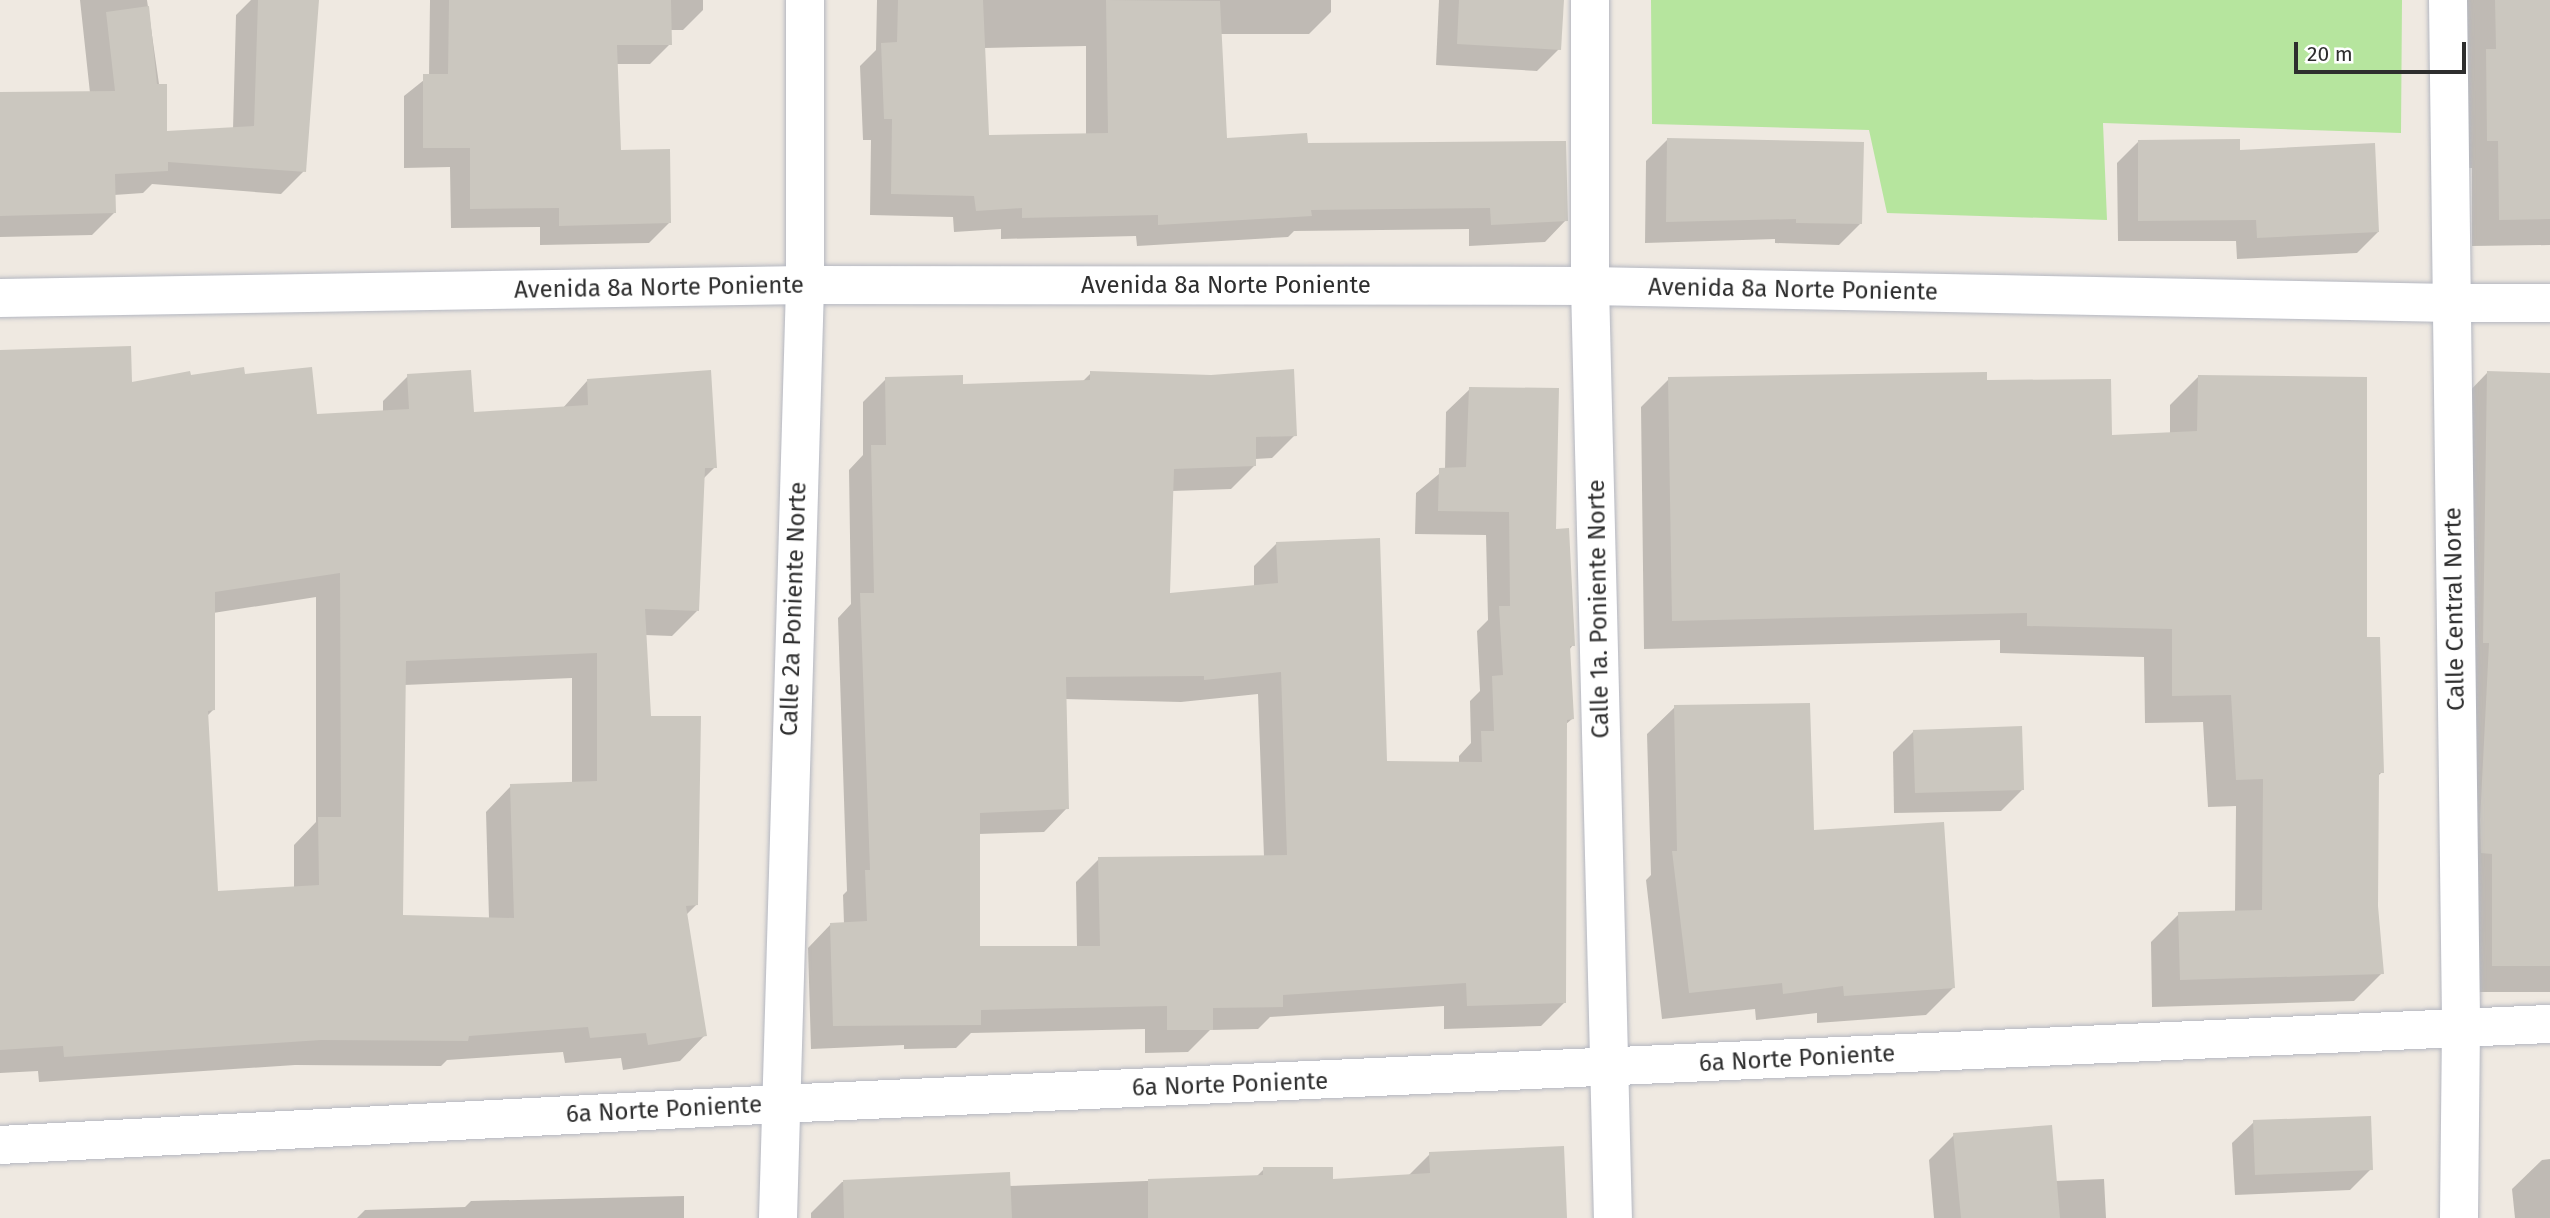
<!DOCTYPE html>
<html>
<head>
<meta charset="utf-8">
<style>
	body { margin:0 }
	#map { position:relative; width:2550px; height:1218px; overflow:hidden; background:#efe9e1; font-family:"Fira Sans",sans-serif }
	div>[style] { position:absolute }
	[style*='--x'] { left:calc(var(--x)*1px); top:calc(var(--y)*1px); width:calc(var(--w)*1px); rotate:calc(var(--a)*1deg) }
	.green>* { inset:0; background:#b6e59e }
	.shadow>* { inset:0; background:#0003 }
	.building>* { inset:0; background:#cbc7bf }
	.roads { filter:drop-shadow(0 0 2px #b4b7c1) drop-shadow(0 0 2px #b4b7c1) }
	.minor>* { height:38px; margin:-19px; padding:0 19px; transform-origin:19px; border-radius:19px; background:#fff }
	.tertiary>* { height:38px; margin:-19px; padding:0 19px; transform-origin:19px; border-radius:19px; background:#fff }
	.secondary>* { height:38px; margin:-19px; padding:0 19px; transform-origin:19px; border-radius:19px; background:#fff }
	span { translate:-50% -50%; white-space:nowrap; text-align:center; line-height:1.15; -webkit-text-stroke:5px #fff; paint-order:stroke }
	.street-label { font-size:24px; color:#2e2e2e }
	.scale { position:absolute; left:2294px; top:42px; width:172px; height:32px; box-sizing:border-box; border:4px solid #2e2e2e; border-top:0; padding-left:9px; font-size:21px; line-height:24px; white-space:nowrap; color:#2e2e2e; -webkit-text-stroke:5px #fff; paint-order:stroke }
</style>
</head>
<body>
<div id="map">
	<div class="green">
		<div style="clip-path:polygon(1651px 0,2402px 0,2401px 133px,2103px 123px,2107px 220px,1887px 213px,1869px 130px,1652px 124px)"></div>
	</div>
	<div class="shadow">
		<div style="clip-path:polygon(80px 0,147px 0,166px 133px,233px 129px,236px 15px,251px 0,316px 0,304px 171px,281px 194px,152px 184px,143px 193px,114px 195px,115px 212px,92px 235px,0 237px,0 94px,90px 93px)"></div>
		<div style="clip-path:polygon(430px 0,703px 0,703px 10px,683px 30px,670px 30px,670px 44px,650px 64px,616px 64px,619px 152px,669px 223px,649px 243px,540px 245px,540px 227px,451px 228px,450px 167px,404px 168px,404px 96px,429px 76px)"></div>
		<div style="clip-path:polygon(evenodd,877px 0,1331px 0,1331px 12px,1309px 34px,1220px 34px,1226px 140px,1306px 145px,1566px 220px,1545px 242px,1469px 246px,1469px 229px,1294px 231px,1288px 237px,1137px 246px,1136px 236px,1001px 239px,1001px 229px,954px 232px,953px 217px,870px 215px,871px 140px,863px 140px,860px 66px,876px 50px,877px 0,1086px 46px,1086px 135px,988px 136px,984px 48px,1086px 46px)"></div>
		<div style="clip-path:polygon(1439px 0,1562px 0,1559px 49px,1537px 71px,1436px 65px)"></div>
		<div style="clip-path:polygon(2466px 0,2550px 0,2550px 245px,2472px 246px,2472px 168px,2460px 168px)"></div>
		<div style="clip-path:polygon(1667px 140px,1860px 224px,1839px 245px,1775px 243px,1775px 239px,1645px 243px,1646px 161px)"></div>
		<div style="clip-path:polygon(2138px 142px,2238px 152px,2378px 232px,2357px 253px,2237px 259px,2236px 241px,2118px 241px,2117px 163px)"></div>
		<div style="clip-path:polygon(evenodd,0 352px,130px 384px,243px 375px,315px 416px,383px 412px,383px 401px,408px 376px,472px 414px,562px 409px,587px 381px,715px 467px,703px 479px,697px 611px,672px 636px,645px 635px,649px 718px,697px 904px,686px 915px,705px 1035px,680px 1061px,623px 1070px,621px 1058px,565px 1063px,563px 1052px,447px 1060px,441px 1066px,295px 1065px,39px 1082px,38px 1071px,0 1073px,0 352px,316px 597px,316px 822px,294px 845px,294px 888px,216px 893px,207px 716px,213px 710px,213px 613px,316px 597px,0 352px,572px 678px,572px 784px,511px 786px,486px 812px,489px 919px,402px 917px,404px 685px,572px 678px)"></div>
		<div style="clip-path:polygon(evenodd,1091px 373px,1295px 435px,1272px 458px,1255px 459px,1255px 465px,1231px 489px,1172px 491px,1169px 595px,1254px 587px,1254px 566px,1277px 543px,1386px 763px,1459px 763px,1459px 756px,1471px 743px,1470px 701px,1480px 691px,1477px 631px,1488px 620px,1486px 535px,1415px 534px,1416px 493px,1445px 469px,1446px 412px,1470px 389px,1554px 531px,1573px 645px,1569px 650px,1572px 719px,1565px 725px,1565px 1002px,1541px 1026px,1444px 1029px,1444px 1006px,1270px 1017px,1258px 1029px,1210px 1030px,1188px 1052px,1145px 1053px,1145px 1029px,971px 1033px,956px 1048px,904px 1049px,904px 1045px,811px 1049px,808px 948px,831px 924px,844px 924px,843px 895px,847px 891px,838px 618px,851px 604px,849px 470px,863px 455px,863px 402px,886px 379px,961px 386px,1082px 382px,1091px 373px,1258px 694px,1264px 857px,1099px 859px,1076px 882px,1077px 947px,979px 947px,978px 834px,1044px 832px,1067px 808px,1064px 699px,1181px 702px,1258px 694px)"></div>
		<div style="clip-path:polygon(2487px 373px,2550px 375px,2550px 992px,2466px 992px,2461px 400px)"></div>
		<div style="clip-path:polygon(2198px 377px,2366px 639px,2382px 772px,2377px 777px,2377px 906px,2382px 973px,2354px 1001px,2152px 1007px,2151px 942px,2179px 914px,2235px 912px,2236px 806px,2208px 807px,2203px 722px,2145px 723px,2144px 657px,2000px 653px,2000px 640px,1644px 649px,1641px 407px,1669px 379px,1986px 382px,2110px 437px,2170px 434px,2170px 405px)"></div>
		<div style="clip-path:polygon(1675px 707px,1812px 832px,1953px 988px,1926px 1015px,1817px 1023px,1817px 1013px,1756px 1020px,1755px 1009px,1662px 1019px,1646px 880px,1651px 875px,1647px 734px)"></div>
		<div style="clip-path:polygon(1914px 731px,2022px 790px,2001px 811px,1894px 813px,1893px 752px)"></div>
		<div style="clip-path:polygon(2254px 1122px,2371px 1169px,2350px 1190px,2235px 1195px,2232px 1143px)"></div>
		<div style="clip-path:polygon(1954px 1135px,2055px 1181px,2104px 1179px,2106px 1218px,1934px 1218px,1929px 1160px)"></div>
		<div style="clip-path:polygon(1430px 1154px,1565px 1218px,811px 1218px,811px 1213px,842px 1182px,1008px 1174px,1008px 1186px,1256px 1177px,1264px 1169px,1331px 1181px,1407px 1177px)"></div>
		<div style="clip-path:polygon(2550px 1159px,2550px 1218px,2515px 1218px,2512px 1189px,2542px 1160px)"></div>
		<div style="clip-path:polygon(684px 1196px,684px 1218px,357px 1218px,365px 1210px,465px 1207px,471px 1201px)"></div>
	</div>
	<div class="building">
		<div style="clip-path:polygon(258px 0,319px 0,306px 172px,168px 162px,168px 171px,115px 174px,116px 213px,0 216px,0 92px,115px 91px,106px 12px,149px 6px,157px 84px,167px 84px,167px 131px,254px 126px)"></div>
		<div style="clip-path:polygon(449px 0,671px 0,672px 45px,617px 45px,621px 150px,670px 149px,671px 223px,559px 226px,559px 208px,470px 209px,470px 148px,423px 148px,423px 74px,448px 74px)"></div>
		<div style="clip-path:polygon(898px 0,983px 0,989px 135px,1108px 133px,1106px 0,1220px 1px,1227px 138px,1307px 133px,1308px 143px,1566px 141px,1568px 221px,1491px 225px,1490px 208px,1311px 210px,1312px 216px,1158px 225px,1158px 215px,1022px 218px,1022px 208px,976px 211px,974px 196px,891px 194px,892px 119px,884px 119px,881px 43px,897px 42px)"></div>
		<div style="clip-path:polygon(1459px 0,1564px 0,1561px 50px,1457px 44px)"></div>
		<div style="clip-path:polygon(2495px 0,2550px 0,2550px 219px,2499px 220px,2498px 141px,2487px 141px,2486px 49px,2496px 49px)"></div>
		<div style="clip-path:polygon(1667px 138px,1864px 142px,1862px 224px,1796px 223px,1796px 219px,1666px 222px)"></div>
		<div style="clip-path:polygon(2240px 139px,2240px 150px,2375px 143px,2379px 232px,2257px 238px,2256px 220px,2138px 221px,2138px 140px)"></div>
		<div style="clip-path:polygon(evenodd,131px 346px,132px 382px,190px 371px,191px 375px,244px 367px,245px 374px,312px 367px,317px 414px,409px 409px,407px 374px,471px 370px,474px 412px,588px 405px,587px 379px,711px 370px,717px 468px,705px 468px,699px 611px,645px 609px,651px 716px,701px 716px,698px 905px,686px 906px,707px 1036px,648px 1045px,646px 1033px,590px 1038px,588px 1027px,469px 1036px,468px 1041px,321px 1040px,64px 1057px,63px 1046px,0 1050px,0 350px,131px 346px,340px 573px,341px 817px,318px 817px,319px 885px,218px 891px,208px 711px,215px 710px,215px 592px,340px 573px,131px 346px,597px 653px,597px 781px,510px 784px,514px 918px,403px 915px,406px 661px,597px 653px)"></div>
		<div style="clip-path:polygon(evenodd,1294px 369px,1297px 436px,1256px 437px,1256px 466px,1174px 469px,1170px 593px,1278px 583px,1276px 542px,1380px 538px,1387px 761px,1482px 762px,1481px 731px,1494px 731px,1492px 676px,1503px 675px,1499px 606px,1510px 606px,1509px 512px,1438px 511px,1439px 468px,1466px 467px,1469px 387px,1559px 388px,1556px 529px,1569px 528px,1575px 646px,1570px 646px,1574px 719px,1567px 720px,1566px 1003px,1467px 1006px,1466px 983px,1283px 995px,1283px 1007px,1213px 1008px,1213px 1030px,1167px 1030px,1167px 1006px,981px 1010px,981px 1025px,833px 1026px,830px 923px,867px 921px,865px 870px,870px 870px,860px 593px,874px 593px,871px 445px,886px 445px,885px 377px,963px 375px,963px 384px,1090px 380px,1090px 371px,1211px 375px,1294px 369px,1281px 672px,1287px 855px,1098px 857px,1100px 946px,980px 946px,980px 813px,1069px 809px,1066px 677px,1204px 676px,1204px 680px,1281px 672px)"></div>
		<div style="clip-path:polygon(2487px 371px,2550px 373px,2550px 966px,2492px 966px,2492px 854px,2481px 853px,2480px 820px,2489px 643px,2483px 643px)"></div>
		<div style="clip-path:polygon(1987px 372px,1987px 380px,2111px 379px,2112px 435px,2197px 431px,2198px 375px,2367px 377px,2367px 637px,2380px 637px,2384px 773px,2379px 773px,2378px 906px,2384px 974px,2180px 980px,2178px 912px,2262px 910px,2263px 779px,2236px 780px,2231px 695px,2172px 696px,2172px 629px,2027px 626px,2027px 613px,1672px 621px,1668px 377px)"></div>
		<div style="clip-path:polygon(1810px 703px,1814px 830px,1944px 822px,1955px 988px,1844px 996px,1843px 986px,1783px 994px,1782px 983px,1689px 993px,1672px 851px,1677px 851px,1674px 705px)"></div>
		<div style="clip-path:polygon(2022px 726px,2024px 790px,1915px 793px,1913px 730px)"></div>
		<div style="clip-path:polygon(2371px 1116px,2373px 1170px,2255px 1175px,2253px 1120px)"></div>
		<div style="clip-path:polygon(2052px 1125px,2060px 1218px,1961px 1218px,1953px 1133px)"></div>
		<div style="clip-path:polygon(1564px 1146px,1567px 1218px,1148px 1218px,1148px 1179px,1263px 1175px,1263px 1167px,1333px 1167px,1333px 1179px,1430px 1173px,1429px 1152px)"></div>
		<div style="clip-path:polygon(1010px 1172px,1012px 1218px,844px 1218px,843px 1180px)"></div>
	</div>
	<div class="roads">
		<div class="minor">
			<div style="--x:2451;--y:303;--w:99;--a:0"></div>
			<div style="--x:0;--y:1145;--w:780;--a:-3.01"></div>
			<div style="--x:779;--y:1104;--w:1773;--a:-2.59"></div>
		</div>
		<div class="tertiary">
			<div style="--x:0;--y:298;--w:805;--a:-0.93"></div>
			<div style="--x:805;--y:285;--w:785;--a:0.07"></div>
			<div style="--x:1590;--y:286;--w:861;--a:1.13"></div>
			<div style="--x:778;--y:1218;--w:933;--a:-88.34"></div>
			<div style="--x:805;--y:285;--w:285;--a:-90"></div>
		</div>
		<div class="secondary">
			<div style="--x:1590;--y:0;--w:286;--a:90"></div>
			<div style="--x:1590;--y:286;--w:932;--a:88.59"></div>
			<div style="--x:2448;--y:0;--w:1026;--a:89.27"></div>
			<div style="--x:2461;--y:1026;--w:192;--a:90.6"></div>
		</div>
	</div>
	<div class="street-label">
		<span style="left:1226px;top:286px">Avenida 8a Norte Poniente</span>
		<span style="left:659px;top:288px;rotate:-1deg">Avenida 8a Norte Poniente</span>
		<span style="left:1793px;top:290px;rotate:1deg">Avenida 8a Norte Poniente</span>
		<span style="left:794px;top:609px;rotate:-88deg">Calle 2a Poniente Norte</span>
		<span style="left:1599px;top:609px;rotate:-91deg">Calle 1a. Poniente Norte</span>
		<span style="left:2455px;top:609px;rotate:-91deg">Calle Central Norte</span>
		<span style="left:1797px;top:1059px;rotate:-3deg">6a Norte Poniente</span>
		<span style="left:1230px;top:1085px;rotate:-2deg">6a Norte Poniente</span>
		<span style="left:664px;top:1110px;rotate:-3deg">6a Norte Poniente</span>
	</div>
	<div class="scale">20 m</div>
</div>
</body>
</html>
